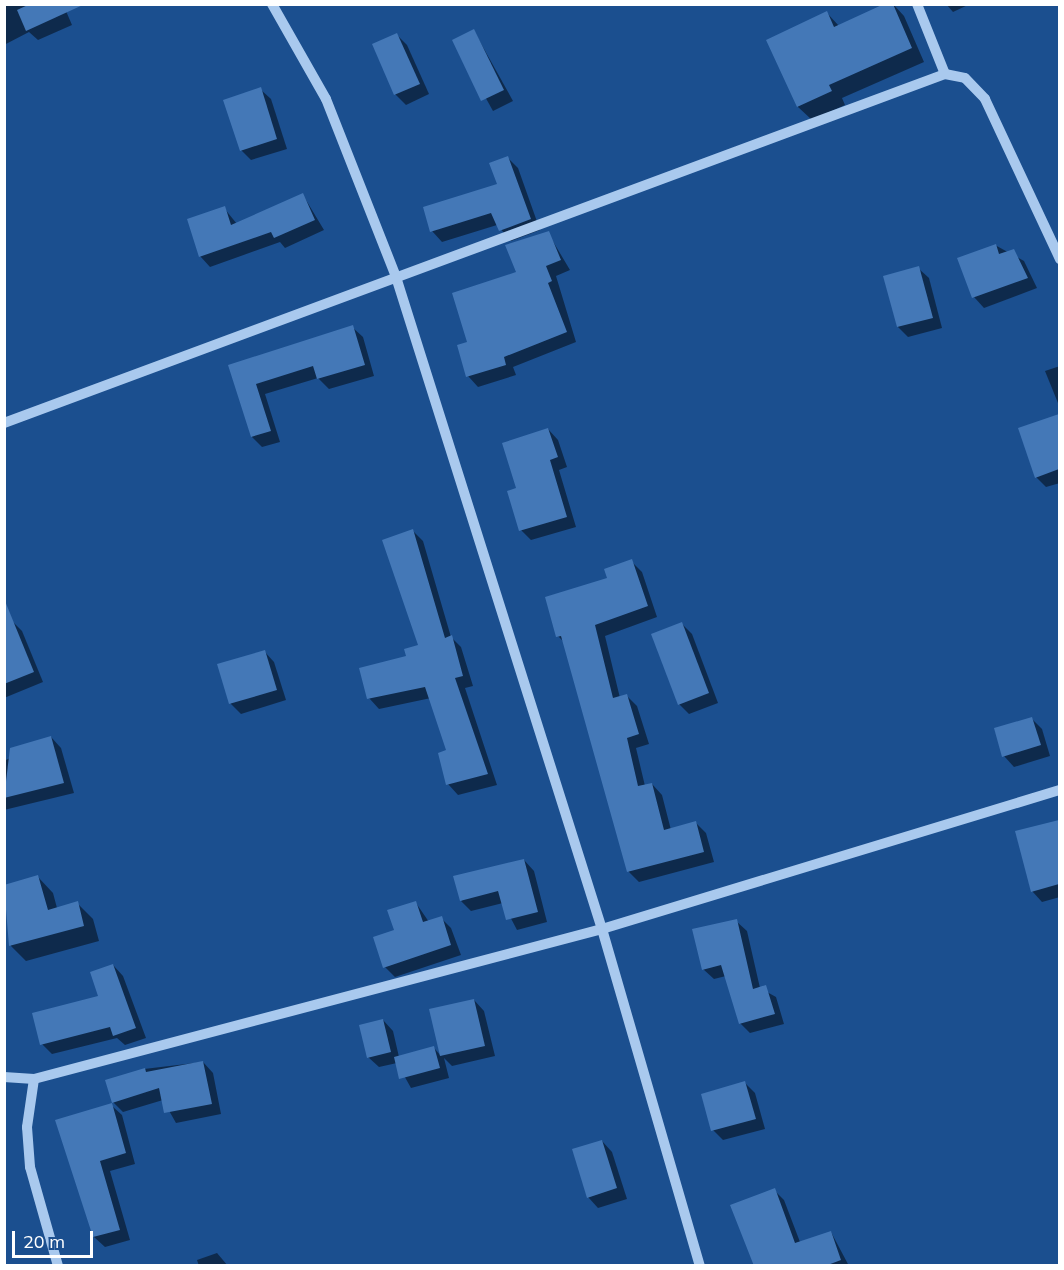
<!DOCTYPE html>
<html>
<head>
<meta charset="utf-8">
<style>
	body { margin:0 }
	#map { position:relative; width:1064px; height:1270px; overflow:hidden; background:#1b4f8f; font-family:Mulish,sans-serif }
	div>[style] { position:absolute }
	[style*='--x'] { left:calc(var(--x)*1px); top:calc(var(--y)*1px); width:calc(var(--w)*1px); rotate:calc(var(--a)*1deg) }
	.shadow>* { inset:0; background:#0007 }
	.building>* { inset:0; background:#4478b7 }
	.minor>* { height:10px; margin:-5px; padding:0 5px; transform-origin:5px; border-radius:5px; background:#a9c9ee }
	span { translate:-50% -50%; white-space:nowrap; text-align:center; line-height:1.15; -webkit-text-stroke:5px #1b4f8f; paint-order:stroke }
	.frame { position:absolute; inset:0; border:6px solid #fff; pointer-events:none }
	.scale { position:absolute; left:12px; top:1231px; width:81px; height:27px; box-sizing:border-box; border:3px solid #fff; border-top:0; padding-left:8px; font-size:18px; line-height:21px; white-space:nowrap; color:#fff; -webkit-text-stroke:4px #1b4f8f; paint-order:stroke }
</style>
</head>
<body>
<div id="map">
	<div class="shadow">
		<div style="clip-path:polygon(4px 4px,63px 4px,72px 25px,38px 40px,29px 32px,4px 45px)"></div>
		<div style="clip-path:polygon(893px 4px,904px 16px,924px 62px,842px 98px,845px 105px,812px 120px,798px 107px,768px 40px,827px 13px,839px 26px)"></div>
		<div style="clip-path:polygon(946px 4px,970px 4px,953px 12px)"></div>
		<div style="clip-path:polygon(474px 31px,513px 101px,493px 111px,454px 41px)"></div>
		<div style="clip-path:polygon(397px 35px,407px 45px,429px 94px,406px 105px,395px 94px,374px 45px)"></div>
		<div style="clip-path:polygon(260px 89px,271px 99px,287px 149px,251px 160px,241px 150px)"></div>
		<div style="clip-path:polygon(508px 158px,518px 168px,540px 230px,511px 241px,497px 225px,442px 242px,432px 231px,499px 185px)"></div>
		<div style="clip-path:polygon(303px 195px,324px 230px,285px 248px,280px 242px,210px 267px,200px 256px,224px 208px,237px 224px)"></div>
		<div style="clip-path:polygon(548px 233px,570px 270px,556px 276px,576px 342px,513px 367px,516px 375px,478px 387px,468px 376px,469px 343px)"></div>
		<div style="clip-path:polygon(995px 245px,1024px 261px,1037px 288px,984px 308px,974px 297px)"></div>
		<div style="clip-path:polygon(918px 268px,929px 278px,942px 328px,908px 337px,898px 327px)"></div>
		<div style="clip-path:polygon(352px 327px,363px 337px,374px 376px,329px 389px,318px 378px,265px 394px,280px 442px,262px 447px,252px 437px,230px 366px)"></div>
		<div style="clip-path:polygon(1060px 366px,1060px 408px,1045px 371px)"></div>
		<div style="clip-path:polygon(1060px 416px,1060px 483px,1046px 487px,1036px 477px,1020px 429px)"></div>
		<div style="clip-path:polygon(548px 429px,558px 440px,567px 467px,559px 470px,576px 527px,531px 540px,521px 530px,518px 489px)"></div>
		<div style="clip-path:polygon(413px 531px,423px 541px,451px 637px,461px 647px,473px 686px,465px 688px,497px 785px,458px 795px,448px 784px,448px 751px,431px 698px,379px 709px,369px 698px,420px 646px)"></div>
		<div style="clip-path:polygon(631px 561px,642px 572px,657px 617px,605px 636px,620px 698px,627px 696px,637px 706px,649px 744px,636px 748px,645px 786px,652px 784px,662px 795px,671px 830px,696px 823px,706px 833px,714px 862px,639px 882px,629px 872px,565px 643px,558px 636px)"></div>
		<div style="clip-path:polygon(12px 621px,22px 631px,43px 682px,4px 698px,4px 624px)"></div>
		<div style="clip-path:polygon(682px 624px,692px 634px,718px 703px,689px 714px,679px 704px)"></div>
		<div style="clip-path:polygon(264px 651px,274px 662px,286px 700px,241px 714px,231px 704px,219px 665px)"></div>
		<div style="clip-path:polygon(1032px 719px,1042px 729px,1050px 756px,1014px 767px,1004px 756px)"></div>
		<div style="clip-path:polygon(51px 737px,61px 748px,74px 793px,4px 810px,4px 761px)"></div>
		<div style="clip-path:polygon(1058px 821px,1060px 897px,1042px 902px,1032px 891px)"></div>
		<div style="clip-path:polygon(524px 860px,534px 871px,547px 922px,517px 930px,503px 903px,471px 911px,461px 901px)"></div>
		<div style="clip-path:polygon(38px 877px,53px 893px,57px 908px,77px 903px,93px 919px,99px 941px,26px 961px,11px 946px,4px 886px)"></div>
		<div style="clip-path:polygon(416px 903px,429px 922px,441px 918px,451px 928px,461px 955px,395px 977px,385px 967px,396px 931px)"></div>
		<div style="clip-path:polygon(736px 921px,747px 931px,760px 988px,776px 997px,784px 1024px,750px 1033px,740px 1023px,726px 976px,714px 979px,703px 969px)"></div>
		<div style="clip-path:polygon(113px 965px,123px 976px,146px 1038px,125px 1045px,117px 1038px,52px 1054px,42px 1044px,100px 997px)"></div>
		<div style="clip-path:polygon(474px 1000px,484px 1011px,495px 1056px,452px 1066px,444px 1058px,449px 1078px,411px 1088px,397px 1063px,379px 1067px,368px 1057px,383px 1020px,393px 1031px,399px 1057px,434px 1048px,441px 1056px)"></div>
		<div style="clip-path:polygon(203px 1062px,213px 1073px,221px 1114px,176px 1123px,163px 1100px,123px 1112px,113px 1102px,144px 1069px)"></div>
		<div style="clip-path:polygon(745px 1083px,755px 1093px,765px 1129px,723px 1140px,713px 1130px)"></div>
		<div style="clip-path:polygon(111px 1105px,122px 1115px,135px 1164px,110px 1171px,130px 1240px,105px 1247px,94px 1237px,57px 1121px)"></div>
		<div style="clip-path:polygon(602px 1141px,612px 1152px,627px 1199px,598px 1208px,588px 1197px)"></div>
		<div style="clip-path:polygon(774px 1190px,784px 1200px,800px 1242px,831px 1232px,849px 1266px,754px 1266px)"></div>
		<div style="clip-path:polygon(217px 1253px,228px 1266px,199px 1266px,197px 1260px)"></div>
	</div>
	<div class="building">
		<div style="clip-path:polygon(30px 4px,85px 4px,26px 31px,17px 10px)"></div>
		<div style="clip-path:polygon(884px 4px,893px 4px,912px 48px,829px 85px,832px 91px,797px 107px,766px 40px,827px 11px,834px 27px)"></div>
		<div style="clip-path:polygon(474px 29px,504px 90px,481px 101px,452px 40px)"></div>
		<div style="clip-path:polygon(397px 33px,420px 84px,394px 95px,372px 44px)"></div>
		<div style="clip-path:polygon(261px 87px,277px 139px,240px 151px,223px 100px)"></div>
		<div style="clip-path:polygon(508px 156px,531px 219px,499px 231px,491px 213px,430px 232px,423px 207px,497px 184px,489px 163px)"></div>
		<div style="clip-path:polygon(303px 193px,315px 220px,274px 238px,271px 232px,199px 257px,187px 219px,225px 206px,231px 225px)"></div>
		<div style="clip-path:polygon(549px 231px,561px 260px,546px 266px,552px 281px,548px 283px,567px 332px,504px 357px,506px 365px,466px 377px,457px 345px,467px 342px,452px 293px,516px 272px,505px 245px)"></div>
		<div style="clip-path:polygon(996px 244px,999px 254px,1014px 249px,1028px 278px,972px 298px,957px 258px)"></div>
		<div style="clip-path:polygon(919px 266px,933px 318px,897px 327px,883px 276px)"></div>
		<div style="clip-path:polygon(353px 325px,365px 365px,317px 379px,313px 366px,256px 384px,271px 431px,251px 437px,228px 365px)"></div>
		<div style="clip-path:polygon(1059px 414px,1059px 469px,1035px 478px,1018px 428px)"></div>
		<div style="clip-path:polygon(548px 428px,558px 457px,550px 460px,567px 517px,519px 531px,507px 491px,516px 488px,502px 443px)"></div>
		<div style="clip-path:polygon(413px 529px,445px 638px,452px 635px,463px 676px,455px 678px,488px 774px,446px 785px,438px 753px,446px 750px,425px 687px,367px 699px,359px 668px,406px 656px,404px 649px,418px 645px,382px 540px)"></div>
		<div style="clip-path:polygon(632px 559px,648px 606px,595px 625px,613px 698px,627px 694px,639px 734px,627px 738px,638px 786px,652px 783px,664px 830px,696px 821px,704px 852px,627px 872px,561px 636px,556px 637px,545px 597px,607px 578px,604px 569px)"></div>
		<div style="clip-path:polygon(5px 601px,34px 672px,4px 684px,4px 602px)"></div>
		<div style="clip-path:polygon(682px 622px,709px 693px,678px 705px,651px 634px)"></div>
		<div style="clip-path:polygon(265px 650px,277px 690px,229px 704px,217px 664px)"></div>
		<div style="clip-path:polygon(1032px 717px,1041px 745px,1002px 757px,994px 728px)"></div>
		<div style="clip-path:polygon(51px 736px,64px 783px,4px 798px,10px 748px)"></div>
		<div style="clip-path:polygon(1059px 820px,1059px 884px,1031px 892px,1015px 831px)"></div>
		<div style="clip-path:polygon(524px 859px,538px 912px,506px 920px,498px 891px,460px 901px,453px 876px)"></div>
		<div style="clip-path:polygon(38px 875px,48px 910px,78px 901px,84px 926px,9px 946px,4px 885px)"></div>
		<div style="clip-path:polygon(416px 901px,423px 922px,442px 916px,451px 945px,383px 968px,373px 937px,394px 930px,387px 910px)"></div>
		<div style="clip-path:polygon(737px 919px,753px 989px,766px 985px,775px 1014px,739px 1024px,721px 965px,702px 970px,692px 929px)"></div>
		<div style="clip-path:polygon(113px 964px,136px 1028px,113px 1036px,110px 1027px,40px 1045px,32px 1013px,98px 996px,90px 972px)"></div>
		<div style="clip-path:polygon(474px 999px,485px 1046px,440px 1056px,429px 1009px)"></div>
		<div style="clip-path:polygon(383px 1019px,391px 1052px,367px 1058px,359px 1025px)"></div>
		<div style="clip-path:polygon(434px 1046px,440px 1068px,399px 1079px,394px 1057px)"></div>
		<div style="clip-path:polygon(203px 1061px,212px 1104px,164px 1113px,159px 1088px,112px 1103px,105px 1080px,145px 1068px,146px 1072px)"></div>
		<div style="clip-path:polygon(745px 1081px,756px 1119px,711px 1131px,701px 1094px)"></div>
		<div style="clip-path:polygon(112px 1103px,126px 1153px,100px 1161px,120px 1230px,93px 1237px,55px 1120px)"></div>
		<div style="clip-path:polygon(602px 1140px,617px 1188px,587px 1198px,572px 1149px)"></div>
		<div style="clip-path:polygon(775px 1188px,795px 1243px,831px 1231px,841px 1260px,825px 1266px,754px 1266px,730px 1205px)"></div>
	</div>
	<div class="minor">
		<div style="--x:272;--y:4;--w:109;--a:60.4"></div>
		<div style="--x:326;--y:99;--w:191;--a:68.5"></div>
		<div style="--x:396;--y:277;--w:684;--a:72.47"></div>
		<div style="--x:602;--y:929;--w:351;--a:73.8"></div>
		<div style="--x:917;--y:4;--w:75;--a:68.2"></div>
		<div style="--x:945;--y:74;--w:20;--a:11"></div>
		<div style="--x:965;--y:78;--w:29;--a:46"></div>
		<div style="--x:985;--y:99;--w:177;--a:64.9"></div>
		<div style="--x:4;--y:423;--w:1004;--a:-20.35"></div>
		<div style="--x:4;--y:1077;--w:30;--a:4"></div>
		<div style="--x:34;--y:1079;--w:49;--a:98.3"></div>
		<div style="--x:27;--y:1127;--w:40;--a:85.7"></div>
		<div style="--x:30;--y:1167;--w:103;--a:74.2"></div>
		<div style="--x:34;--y:1079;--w:587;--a:-14.79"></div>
		<div style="--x:602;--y:929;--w:479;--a:-16.9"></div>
	</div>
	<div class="frame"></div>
	<div class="scale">20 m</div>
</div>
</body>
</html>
